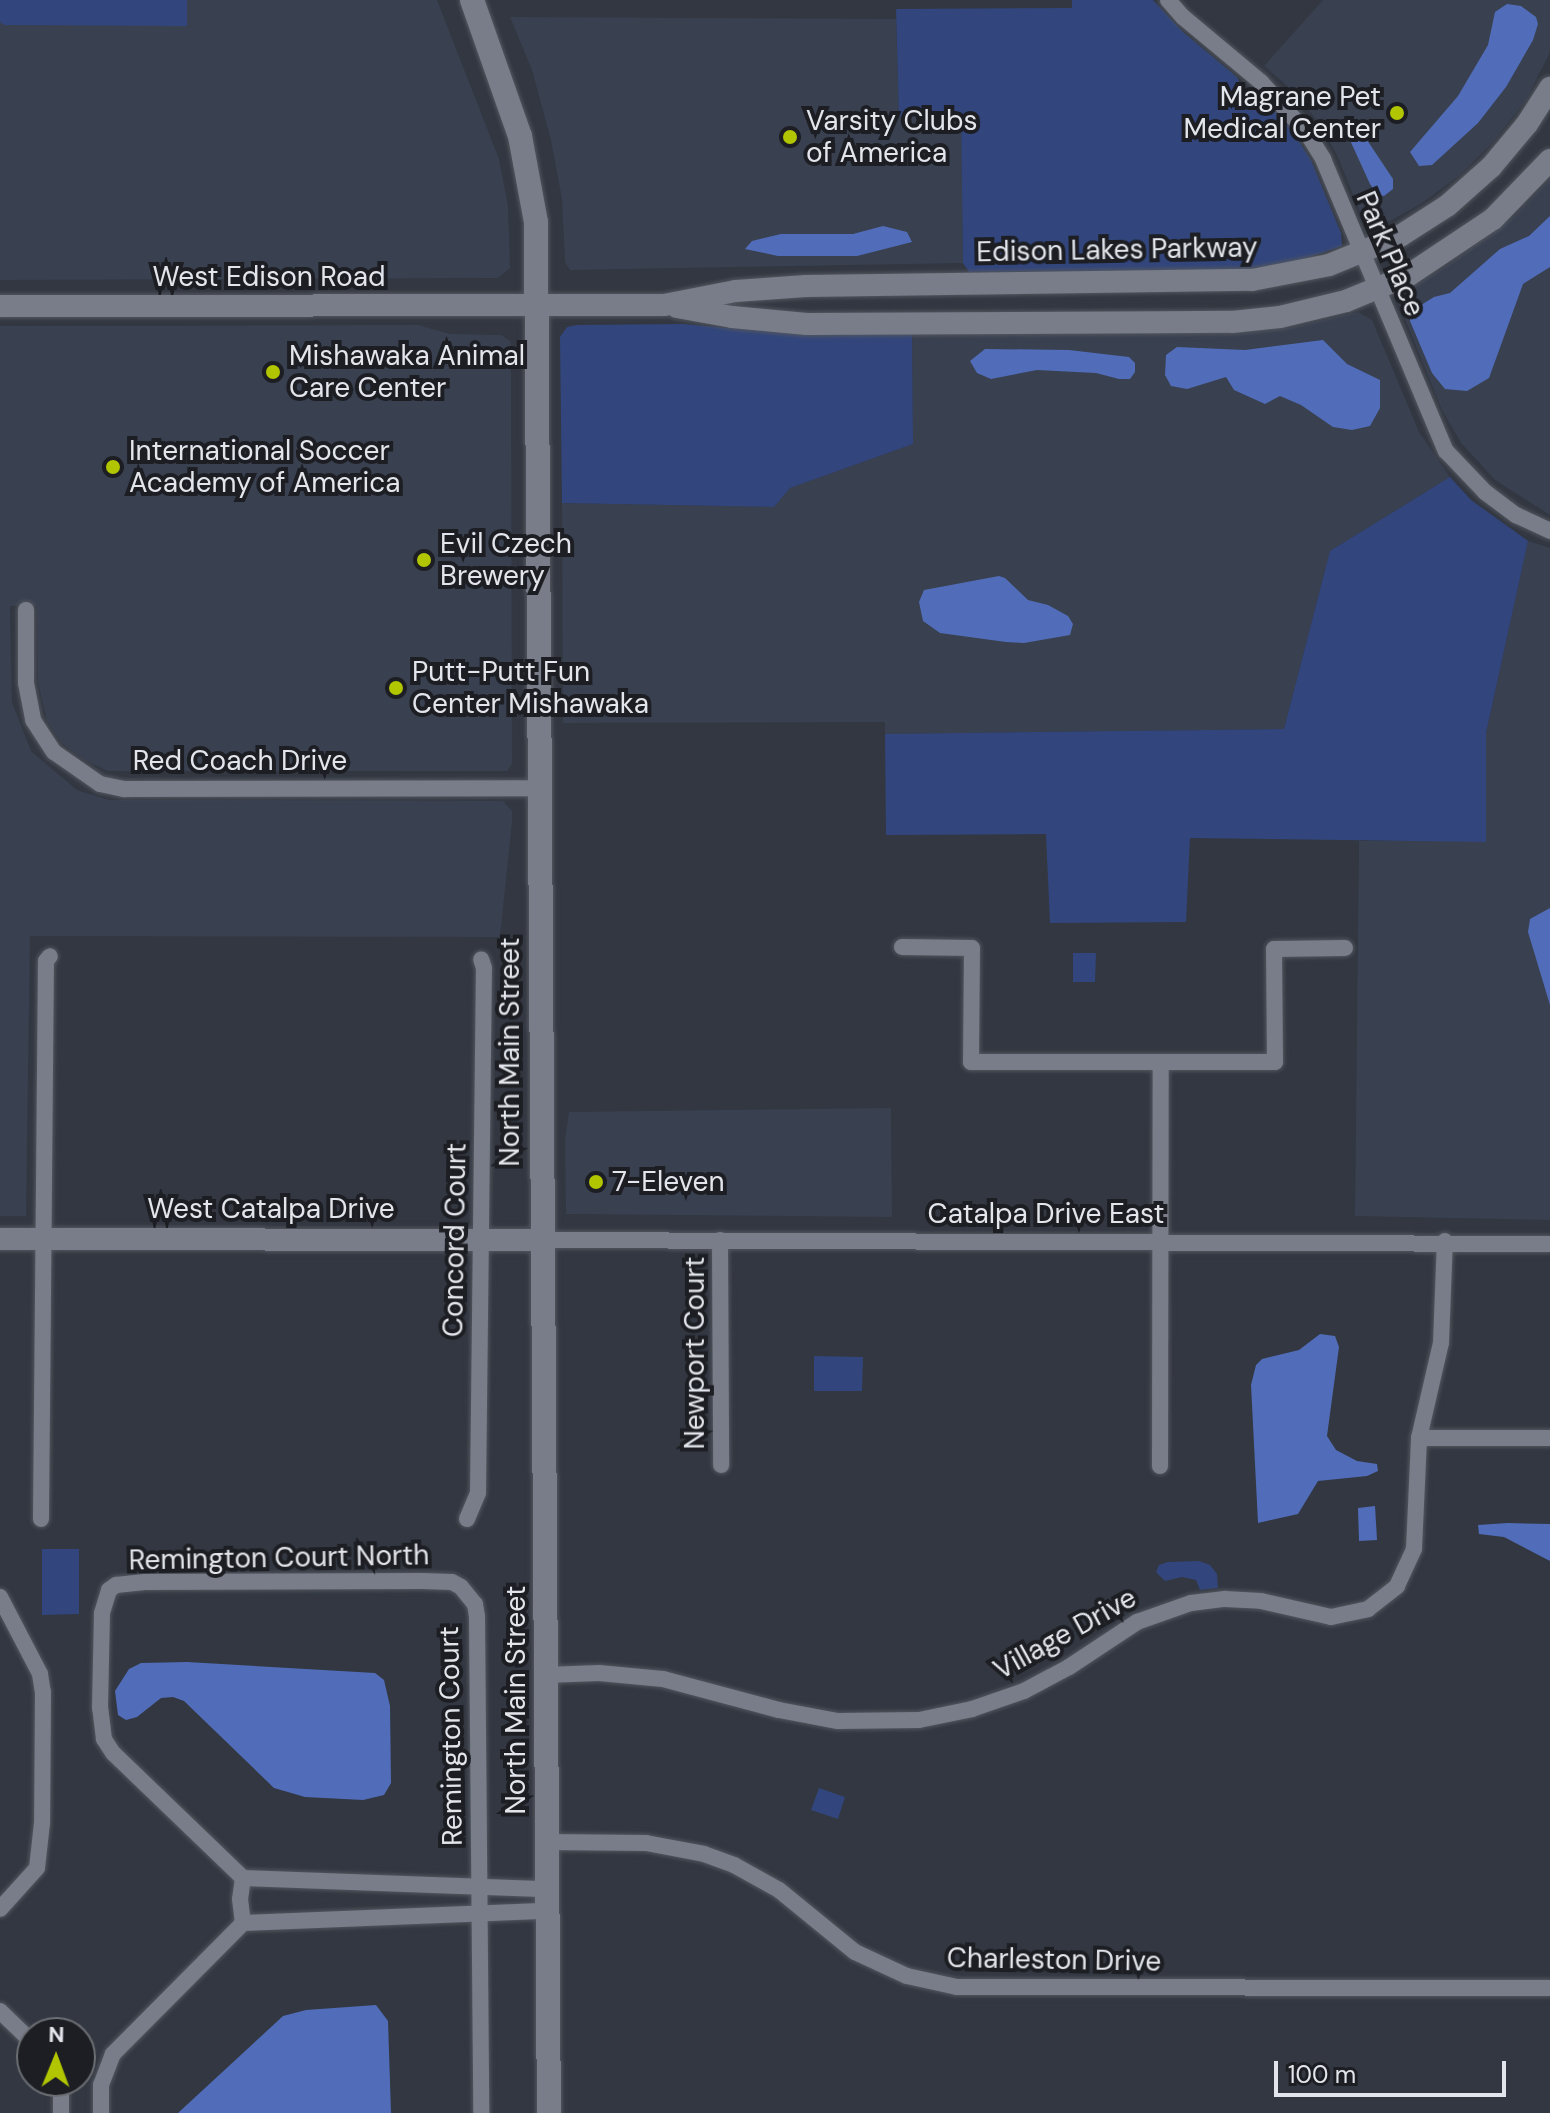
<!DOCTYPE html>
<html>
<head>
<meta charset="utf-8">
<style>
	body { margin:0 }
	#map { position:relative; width:1550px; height:2113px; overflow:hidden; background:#323741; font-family:"DM Sans",sans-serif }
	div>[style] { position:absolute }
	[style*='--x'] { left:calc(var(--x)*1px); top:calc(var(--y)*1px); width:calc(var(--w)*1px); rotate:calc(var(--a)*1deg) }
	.built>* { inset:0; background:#394050 }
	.green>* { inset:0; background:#32467d }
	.water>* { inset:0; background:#516db9 }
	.roads { filter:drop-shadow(0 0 2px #52565e) drop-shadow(0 0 2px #52565e) }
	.minor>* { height:16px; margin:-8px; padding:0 8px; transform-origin:8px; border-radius:8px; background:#787d89 }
	.tertiary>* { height:22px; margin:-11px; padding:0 11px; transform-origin:11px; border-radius:11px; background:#787d89 }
	.secondary>* { height:24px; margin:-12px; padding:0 12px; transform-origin:12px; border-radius:12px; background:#787d89 }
	.dots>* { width:22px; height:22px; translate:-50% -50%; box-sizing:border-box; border:4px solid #1c1e23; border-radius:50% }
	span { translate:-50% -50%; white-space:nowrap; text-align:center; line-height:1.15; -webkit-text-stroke:8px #1c1e23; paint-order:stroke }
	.poi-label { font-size:28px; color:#e2e5eb }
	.right { translate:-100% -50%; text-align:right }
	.left { translate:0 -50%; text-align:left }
	.street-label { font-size:28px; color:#e2e5eb }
	.north { position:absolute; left:16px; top:2017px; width:80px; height:80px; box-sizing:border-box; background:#1c1e23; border:2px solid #6b6e73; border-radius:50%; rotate:1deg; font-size:22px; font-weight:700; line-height:32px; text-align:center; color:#e2e5eb }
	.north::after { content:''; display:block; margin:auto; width:28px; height:36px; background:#b1c500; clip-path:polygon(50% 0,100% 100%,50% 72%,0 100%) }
	.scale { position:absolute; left:1274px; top:2061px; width:232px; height:36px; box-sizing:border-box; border:4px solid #e2e5eb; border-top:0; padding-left:10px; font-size:24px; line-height:28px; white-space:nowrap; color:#e2e5eb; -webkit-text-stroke:6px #1c1e23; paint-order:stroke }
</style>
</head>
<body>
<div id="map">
	<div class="built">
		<div style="clip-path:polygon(0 0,437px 0,499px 159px,508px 206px,510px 268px,498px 278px,0 280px)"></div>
		<div style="clip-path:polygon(1323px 0,1550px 0,1550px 52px,1526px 100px,1493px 142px,1460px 175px,1422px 203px,1374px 230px,1365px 224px,1337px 155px,1318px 122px,1293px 91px,1264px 66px)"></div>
		<div style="clip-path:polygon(510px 17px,896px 19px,899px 115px,961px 117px,963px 263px,570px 270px,565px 262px,562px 199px,551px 140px,532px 70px)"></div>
		<div style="clip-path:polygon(1550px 179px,1550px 515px,1495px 480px,1461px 443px,1442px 410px,1399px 304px,1404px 291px,1442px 269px,1514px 217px)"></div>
		<div style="clip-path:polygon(1358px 312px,1372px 320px,1419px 432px,1450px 477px,1330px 551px,1284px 729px,885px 734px,885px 722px,563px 723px,562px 503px,774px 507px,790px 488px,913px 444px,912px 334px,1214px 332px,1290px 328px)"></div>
		<div style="clip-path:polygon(418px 325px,450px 334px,502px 335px,511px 342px,512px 764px,507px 771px,108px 771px,86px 761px,62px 743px,47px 721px,38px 682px,37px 606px,10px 606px,12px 702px,31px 751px,77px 790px,109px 800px,503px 801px,512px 811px,512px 822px,500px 937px,30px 936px,26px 1216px,0 1216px,0 326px)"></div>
		<div style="clip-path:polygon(1528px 541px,1550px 548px,1550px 1220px,1355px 1216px,1359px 841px,1486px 841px,1486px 733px)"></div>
		<div style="clip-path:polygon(891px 1108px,892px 1217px,566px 1214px,565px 1140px,569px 1112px)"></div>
	</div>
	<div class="green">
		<div style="clip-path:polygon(0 0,187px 0,187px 26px,4px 25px,0 22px)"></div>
		<div style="clip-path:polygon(1072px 0,1153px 0,1183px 32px,1237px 77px,1243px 90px,1258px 103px,1270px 105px,1284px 118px,1311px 160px,1341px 233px,1342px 246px,1289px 264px,1231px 270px,969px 272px,963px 263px,961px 117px,899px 116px,896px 9px,1072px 8px)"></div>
		<div style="clip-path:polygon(683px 324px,774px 332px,912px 334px,913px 444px,790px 488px,774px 507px,562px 503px,560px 337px,567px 327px,577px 325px)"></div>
		<div style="clip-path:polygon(1450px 477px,1471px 500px,1528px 541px,1486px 733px,1486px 842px,1190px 838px,1186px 922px,1050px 923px,1046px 834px,886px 835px,885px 734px,1284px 729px,1330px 551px)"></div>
		<div style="clip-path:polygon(1073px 953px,1096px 953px,1095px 982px,1073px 982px)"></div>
		<div style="clip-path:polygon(814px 1356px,863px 1357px,862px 1391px,814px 1391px)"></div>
		<div style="clip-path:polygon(42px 1549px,79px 1549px,79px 1614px,42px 1615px)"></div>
		<div style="clip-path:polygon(1199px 1561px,1210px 1565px,1217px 1574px,1218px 1588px,1200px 1590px,1196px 1580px,1182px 1577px,1165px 1581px,1156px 1572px,1159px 1565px,1168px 1562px)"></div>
		<div style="clip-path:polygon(819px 1788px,845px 1797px,838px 1819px,811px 1810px)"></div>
	</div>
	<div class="water">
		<div style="clip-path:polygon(1507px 4px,1521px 6px,1536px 17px,1538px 24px,1533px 40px,1506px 87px,1478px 123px,1432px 165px,1419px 166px,1410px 152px,1458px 96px,1488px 45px,1495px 12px)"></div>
		<div style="clip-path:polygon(1352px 130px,1361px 131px,1393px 179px,1393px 189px,1384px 196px,1377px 194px,1370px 184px,1349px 138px)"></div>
		<div style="clip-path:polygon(1550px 216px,1550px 267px,1523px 284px,1489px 378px,1467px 391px,1445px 389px,1432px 373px,1410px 321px,1410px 312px,1434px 297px,1450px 293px,1500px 249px,1529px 236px)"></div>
		<div style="clip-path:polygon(883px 226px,907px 232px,912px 242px,857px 256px,778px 256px,745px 249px,752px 241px,781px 234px,853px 234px)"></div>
		<div style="clip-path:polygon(1323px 340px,1347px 364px,1380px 380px,1380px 408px,1370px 426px,1352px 430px,1333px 427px,1301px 405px,1280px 396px,1265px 404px,1234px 390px,1226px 377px,1187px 389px,1171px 386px,1165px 375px,1166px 355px,1177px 347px,1245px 350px)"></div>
		<div style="clip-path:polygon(985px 349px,1069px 350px,1129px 357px,1135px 363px,1135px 372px,1130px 379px,1119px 379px,1096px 373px,1037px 370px,991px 379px,977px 373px,970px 361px)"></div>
		<div style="clip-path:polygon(999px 576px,1005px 578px,1028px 600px,1048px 605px,1068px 616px,1073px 624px,1070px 635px,1024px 643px,1006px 642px,940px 633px,923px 621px,919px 602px,924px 590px)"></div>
		<div style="clip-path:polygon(1550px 908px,1550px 1005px,1528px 932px,1530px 919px)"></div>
		<div style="clip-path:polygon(1320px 1334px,1335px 1336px,1339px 1347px,1327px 1436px,1336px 1450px,1357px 1461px,1377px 1464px,1378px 1471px,1367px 1476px,1318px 1481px,1298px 1514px,1258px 1523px,1251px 1385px,1256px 1365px,1262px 1359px,1299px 1350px)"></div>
		<div style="clip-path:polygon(1375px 1506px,1377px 1540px,1359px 1541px,1358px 1508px)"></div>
		<div style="clip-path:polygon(1508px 1523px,1550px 1524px,1550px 1561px,1504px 1537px,1479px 1534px,1478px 1525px)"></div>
		<div style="clip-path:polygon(187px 1662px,375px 1673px,384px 1680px,390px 1706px,391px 1783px,384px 1795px,363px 1800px,305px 1797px,274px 1788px,184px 1701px,173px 1697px,161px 1698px,137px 1717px,126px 1720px,118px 1715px,115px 1691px,129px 1669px,141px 1663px)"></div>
		<div style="clip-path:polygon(376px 2005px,388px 2021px,391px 2113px,178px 2113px,283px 2016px,306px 2010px)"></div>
	</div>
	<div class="roads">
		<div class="minor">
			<div style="--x:1168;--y:0;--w:23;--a:49"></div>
			<div style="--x:1183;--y:17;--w:102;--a:39.8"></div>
			<div style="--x:1261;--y:82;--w:69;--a:48"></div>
			<div style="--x:1307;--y:133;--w:31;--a:58"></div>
			<div style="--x:1323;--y:159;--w:317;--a:67.2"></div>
			<div style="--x:1446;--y:451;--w:57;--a:46.4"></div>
			<div style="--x:1485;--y:492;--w:39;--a:37"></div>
			<div style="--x:1516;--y:515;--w:38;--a:25"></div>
			<div style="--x:26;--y:610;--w:73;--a:90"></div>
			<div style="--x:26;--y:683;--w:38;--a:79"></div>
			<div style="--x:33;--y:720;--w:38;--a:57"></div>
			<div style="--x:54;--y:752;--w:56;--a:34.8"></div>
			<div style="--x:100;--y:784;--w:25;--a:12"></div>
			<div style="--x:124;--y:789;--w:414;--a:-0.1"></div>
			<div style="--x:902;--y:947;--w:70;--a:0.8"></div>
			<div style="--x:972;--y:948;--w:114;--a:90.5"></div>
			<div style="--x:971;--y:1062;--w:304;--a:0"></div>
			<div style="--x:1275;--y:1062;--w:113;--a:-90.5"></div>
			<div style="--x:1274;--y:949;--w:71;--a:-0.8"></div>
			<div style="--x:541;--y:1240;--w:1009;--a:0.23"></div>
			<div style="--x:720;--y:1240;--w:225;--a:89.7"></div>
			<div style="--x:1419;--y:1438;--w:131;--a:0"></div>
			<div style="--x:1160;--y:1466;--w:404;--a:-89.9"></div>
			<div style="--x:41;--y:1519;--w:558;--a:-89.49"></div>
			<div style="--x:46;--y:961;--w:6;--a:-51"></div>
			<div style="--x:467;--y:1519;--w:28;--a:-67"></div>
			<div style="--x:478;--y:1493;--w:525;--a:-89.35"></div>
			<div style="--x:484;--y:968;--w:9;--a:-108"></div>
			<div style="--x:0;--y:1597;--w:87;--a:62.5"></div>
			<div style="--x:40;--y:1674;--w:18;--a:81"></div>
			<div style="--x:43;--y:1692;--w:131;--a:90.4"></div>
			<div style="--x:42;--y:1823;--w:45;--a:96.3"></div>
			<div style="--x:37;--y:1868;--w:55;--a:132.1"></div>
			<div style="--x:546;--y:1675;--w:53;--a:-2.2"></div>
			<div style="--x:599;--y:1673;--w:64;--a:5.4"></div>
			<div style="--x:663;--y:1679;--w:120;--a:15"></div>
			<div style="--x:779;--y:1710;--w:60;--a:10.6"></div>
			<div style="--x:838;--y:1721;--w:81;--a:-0.7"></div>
			<div style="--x:919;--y:1720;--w:54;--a:-11.7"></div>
			<div style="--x:972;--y:1709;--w:55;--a:-19.1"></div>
			<div style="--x:1024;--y:1691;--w:51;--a:-28.1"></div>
			<div style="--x:1069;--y:1667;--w:82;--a:-33.5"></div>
			<div style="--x:1137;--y:1622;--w:57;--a:-19.4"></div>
			<div style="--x:1191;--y:1603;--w:34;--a:-7"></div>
			<div style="--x:1225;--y:1599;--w:36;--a:3"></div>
			<div style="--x:1261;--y:1601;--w:72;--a:12.9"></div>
			<div style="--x:1331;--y:1617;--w:38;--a:-12"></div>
			<div style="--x:1368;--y:1609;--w:37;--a:-38"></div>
			<div style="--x:1397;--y:1586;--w:41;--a:-65.3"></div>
			<div style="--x:1414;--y:1549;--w:111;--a:-87.4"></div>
			<div style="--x:1419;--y:1438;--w:98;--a:-77"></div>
			<div style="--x:1441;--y:1343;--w:102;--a:-87.8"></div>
			<div style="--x:547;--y:1842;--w:99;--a:0.6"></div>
			<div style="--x:646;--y:1843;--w:59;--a:10.7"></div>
			<div style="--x:704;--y:1854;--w:32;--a:20"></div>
			<div style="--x:734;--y:1865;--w:51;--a:29.1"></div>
			<div style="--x:779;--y:1890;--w:98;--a:39.2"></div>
			<div style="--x:855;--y:1952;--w:57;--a:24.8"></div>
			<div style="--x:907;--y:1976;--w:51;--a:12.4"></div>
			<div style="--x:957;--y:1987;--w:593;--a:0.1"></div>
			<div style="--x:243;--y:1878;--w:180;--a:-136.1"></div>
			<div style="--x:113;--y:1753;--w:17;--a:-123"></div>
			<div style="--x:104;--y:1739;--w:31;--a:-97"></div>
			<div style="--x:100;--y:1708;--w:95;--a:-88.8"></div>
			<div style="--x:102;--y:1613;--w:24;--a:-73"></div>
			<div style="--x:109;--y:1590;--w:9;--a:-36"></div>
			<div style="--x:116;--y:1585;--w:29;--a:-6"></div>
			<div style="--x:145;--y:1582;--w:277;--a:-0.2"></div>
			<div style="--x:422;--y:1581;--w:30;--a:2"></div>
			<div style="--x:452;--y:1582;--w:10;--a:29"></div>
			<div style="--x:461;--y:1587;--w:22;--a:51"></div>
			<div style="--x:475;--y:1604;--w:13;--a:81"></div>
			<div style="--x:477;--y:1617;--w:496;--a:89.5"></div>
			<div style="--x:243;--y:1878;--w:304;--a:2.1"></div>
			<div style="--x:243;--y:1878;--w:21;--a:98"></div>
			<div style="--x:240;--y:1899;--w:24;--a:83"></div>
			<div style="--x:243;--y:1923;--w:304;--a:-2.3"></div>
			<div style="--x:0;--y:2011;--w:45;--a:44.1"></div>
			<div style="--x:61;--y:2113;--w:32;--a:-90"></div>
			<div style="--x:101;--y:2113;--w:28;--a:-90"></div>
			<div style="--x:101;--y:2085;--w:33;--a:-69"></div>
			<div style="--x:113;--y:2054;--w:185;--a:-45.2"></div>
		</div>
		<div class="tertiary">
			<div style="--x:0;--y:306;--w:664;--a:-0.09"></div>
			<div style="--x:664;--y:305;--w:73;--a:-11"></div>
			<div style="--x:736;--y:291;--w:70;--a:-4.1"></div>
			<div style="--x:806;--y:286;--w:446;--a:-0.8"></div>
			<div style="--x:1252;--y:280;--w:78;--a:-11"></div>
			<div style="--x:1329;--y:265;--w:77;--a:-22.2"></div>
			<div style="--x:1400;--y:236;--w:56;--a:-32.6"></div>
			<div style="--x:1447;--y:206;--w:59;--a:-41.6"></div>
			<div style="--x:1491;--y:167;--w:56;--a:-50.1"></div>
			<div style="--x:1527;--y:124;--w:43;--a:-57.4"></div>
			<div style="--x:677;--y:307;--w:56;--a:10.3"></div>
			<div style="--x:732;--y:317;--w:75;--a:5.3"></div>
			<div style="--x:807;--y:324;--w:425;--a:-0.3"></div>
			<div style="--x:1232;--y:322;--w:48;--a:-5.9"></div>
			<div style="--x:1280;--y:317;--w:68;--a:-13.6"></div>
			<div style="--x:1346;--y:301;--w:68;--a:-22.4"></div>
			<div style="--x:1409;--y:275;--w:101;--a:-33.7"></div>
			<div style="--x:1493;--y:219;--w:82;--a:-46"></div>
			<div style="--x:0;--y:1239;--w:541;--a:0.11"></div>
		</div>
		<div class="secondary">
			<div style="--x:472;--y:0;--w:144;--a:70.6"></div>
			<div style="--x:520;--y:136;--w:87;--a:79.5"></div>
			<div style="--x:536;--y:222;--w:1891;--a:89.61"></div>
		</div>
	</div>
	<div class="dots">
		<div style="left:1397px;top:113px;background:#b1c500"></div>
		<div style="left:790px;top:137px;background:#b1c500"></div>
		<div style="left:273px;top:372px;background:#b1c500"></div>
		<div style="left:113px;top:467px;background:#b1c500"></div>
		<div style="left:424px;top:560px;background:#b1c500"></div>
		<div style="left:396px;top:688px;background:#b1c500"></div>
		<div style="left:596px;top:1182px;background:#b1c500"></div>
	</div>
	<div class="poi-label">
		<span class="right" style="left:1381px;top:113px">Magrane Pet<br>Medical Center</span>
		<span class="left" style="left:806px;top:137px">Varsity Clubs<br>of America</span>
		<span class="left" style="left:289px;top:372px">Mishawaka Animal<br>Care Center</span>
		<span class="left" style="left:129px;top:467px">International Soccer<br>Academy of America</span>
		<span class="left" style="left:440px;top:560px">Evil Czech<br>Brewery</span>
		<span class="left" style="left:412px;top:688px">Putt-Putt Fun<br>Center Mishawaka</span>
		<span class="left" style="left:612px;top:1182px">7-Eleven</span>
	</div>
	<div class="street-label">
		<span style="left:1117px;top:250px;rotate:-1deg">Edison Lakes Parkway</span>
		<span style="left:1390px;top:254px;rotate:67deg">Park Place</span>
		<span style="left:269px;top:277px">West Edison Road</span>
		<span style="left:240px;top:761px">Red Coach Drive</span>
		<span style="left:510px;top:1052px;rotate:-90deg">North Main Street</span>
		<span style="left:271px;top:1209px">West Catalpa Drive</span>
		<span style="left:1046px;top:1214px">Catalpa Drive East</span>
		<span style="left:455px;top:1240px;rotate:-89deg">Concord Court</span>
		<span style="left:695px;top:1353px;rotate:-90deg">Newport Court</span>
		<span style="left:279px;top:1558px;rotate:-1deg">Remington Court North</span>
		<span style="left:1065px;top:1634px;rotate:-29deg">Village Drive</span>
		<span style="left:516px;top:1700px;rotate:-90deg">North Main Street</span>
		<span style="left:451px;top:1736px;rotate:-91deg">Remington Court</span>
		<span style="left:1054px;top:1960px;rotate:1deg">Charleston Drive</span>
	</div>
	<div class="north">N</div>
	<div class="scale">100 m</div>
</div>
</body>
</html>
